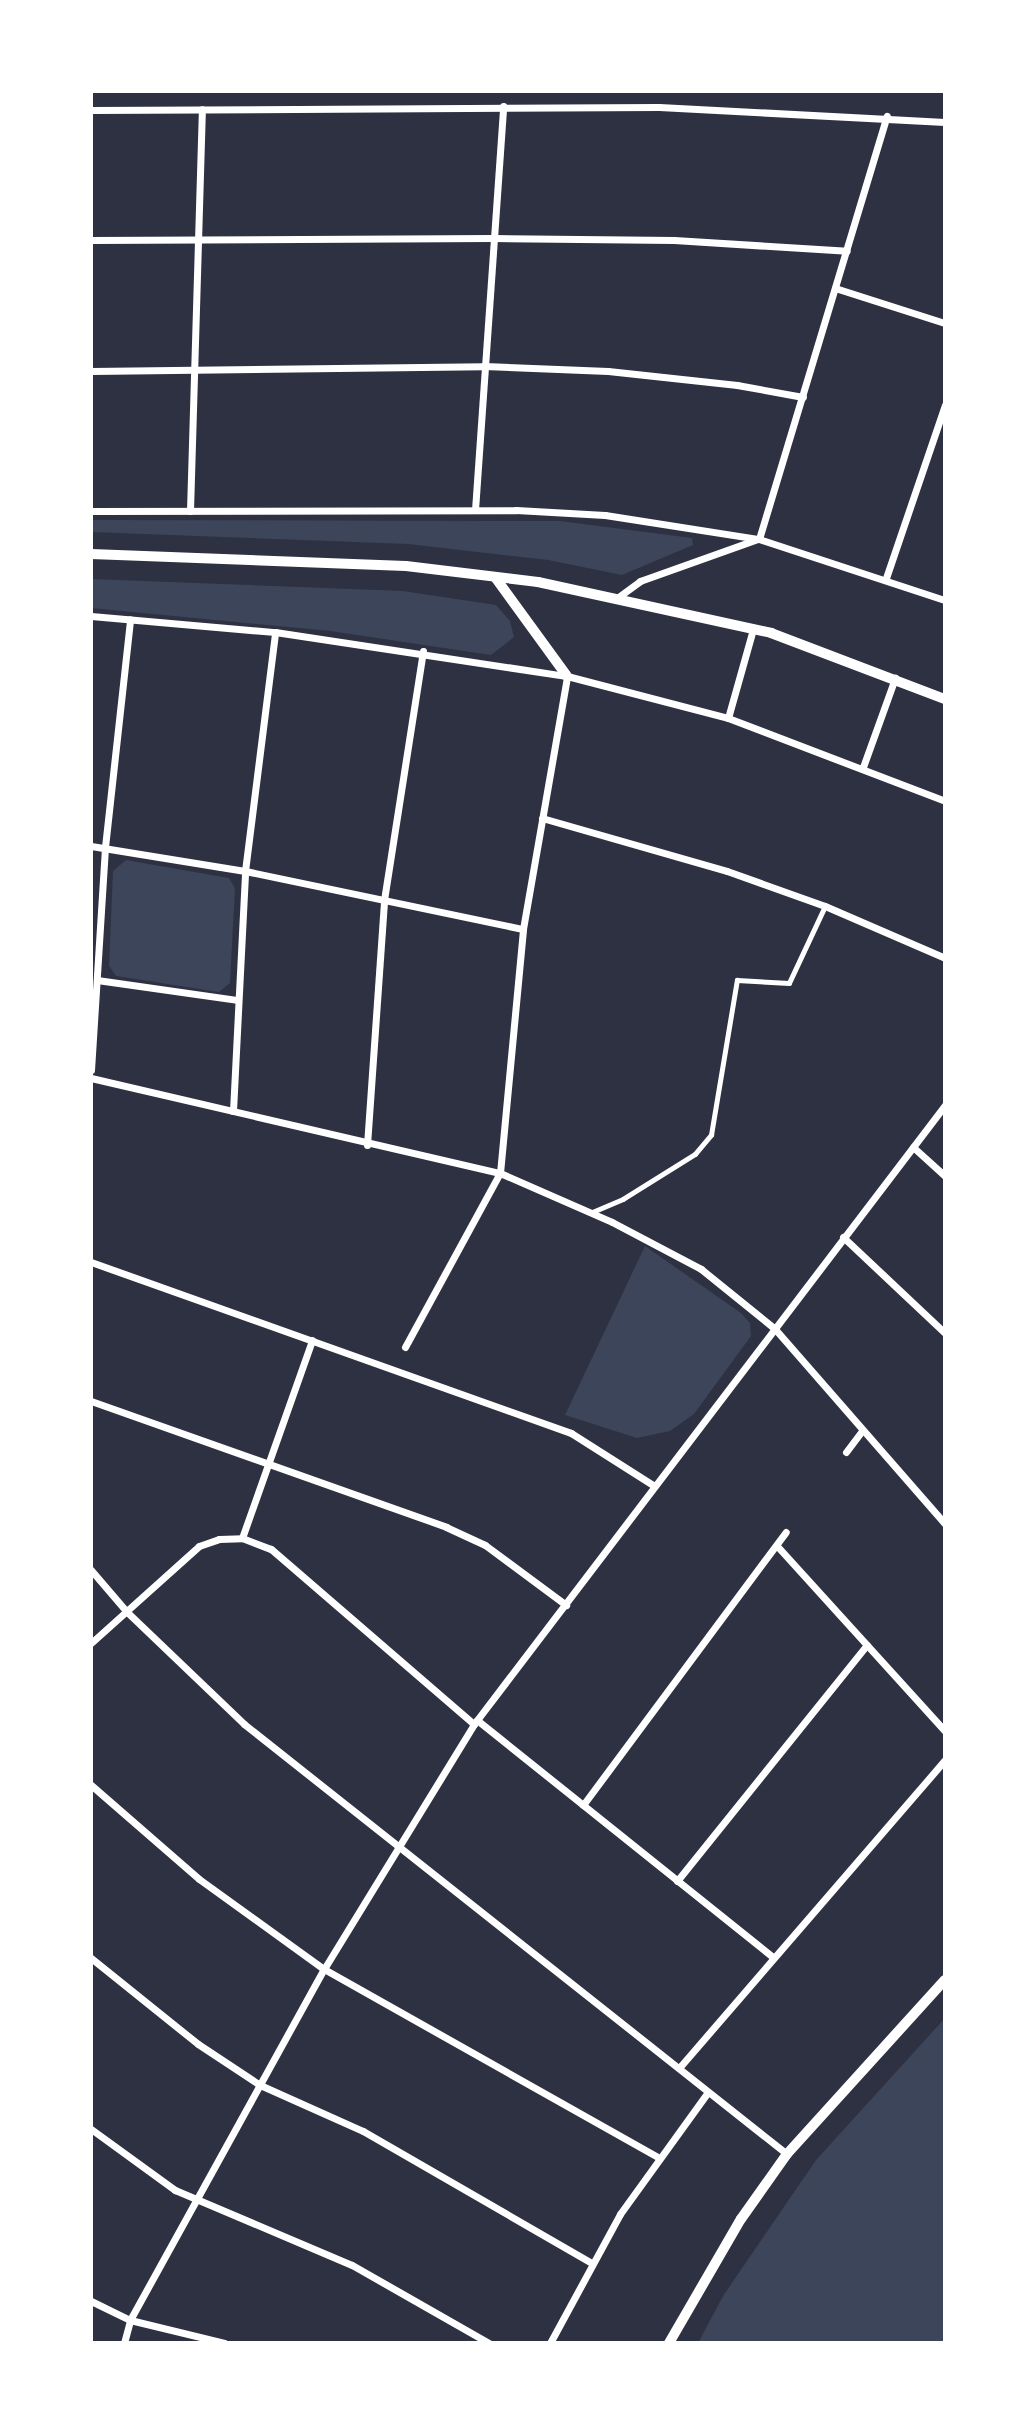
<!DOCTYPE html>
<html>
<head>
<meta charset="utf-8">
<style>
	body { margin:0 }
	#map { position:relative; width:1036px; height:2434px; overflow:hidden; background:#2d3142; font-family:"Roboto Serif",serif }
	div>[style] { position:absolute }
	[style*='--x'] { left:calc(var(--x)*1px); top:calc(var(--y)*1px); width:calc(var(--w)*1px); rotate:calc(var(--a)*1deg) }
	.green>* { inset:0; background:#3c4559 }
	.service>* { height:4.5px; margin:-2.25px; padding:0 2.25px; transform-origin:2.25px; border-radius:2.25px; background:#fff }
	.minor>* { height:7px; margin:-3.5px; padding:0 3.5px; transform-origin:3.5px; border-radius:3.5px; background:#fff }
	.tertiary>* { height:10px; margin:-5px; padding:0 5px; transform-origin:5px; border-radius:5px; background:#fff }
	span { translate:-50% -50%; white-space:nowrap; text-align:center; line-height:1.15; -webkit-text-stroke:5px #fff; paint-order:stroke }
	.frame { position:absolute; inset:0; border:93px solid #fff; pointer-events:none }
</style>
</head>
<body>
<div id="map">
	<div class="green">
		<div style="clip-path:polygon(91px 520px,560px 521px,692px 538px,693px 545px,622px 575px,548px 560px,408px 544px,91px 532px)"></div>
		<div style="clip-path:polygon(91px 579px,403px 591px,496px 605px,510px 621px,514px 637px,491px 655px,330px 631px,91px 608px)"></div>
		<div style="clip-path:polygon(126px 860px,229px 878px,235px 888px,230px 983px,219px 992px,116px 976px,109px 966px,113px 871px)"></div>
		<div style="clip-path:polygon(645px 1246px,741px 1313px,750px 1323px,751px 1336px,694px 1414px,670px 1431px,637px 1438px,565px 1415px)"></div>
		<div style="clip-path:polygon(945px 2018px,945px 2343px,698px 2343px,723px 2296px,816px 2160px)"></div>
	</div>
	<div class="service">
		<div style="--x:590;--y:1213;--w:36;--a:-23"></div>
		<div style="--x:623;--y:1199;--w:85;--a:-32"></div>
		<div style="--x:695;--y:1154;--w:25;--a:-50"></div>
		<div style="--x:711;--y:1135;--w:157;--a:-80.5"></div>
		<div style="--x:737;--y:980;--w:52;--a:3.3"></div>
		<div style="--x:789;--y:983;--w:85;--a:-64.9"></div>
	</div>
	<div class="minor">
		<div style="--x:91;--y:110;--w:568;--a:-0.3"></div>
		<div style="--x:659;--y:107;--w:286;--a:3"></div>
		<div style="--x:91;--y:240;--w:402;--a:-0.3"></div>
		<div style="--x:493;--y:238;--w:181;--a:0.6"></div>
		<div style="--x:674;--y:240;--w:173;--a:3.6"></div>
		<div style="--x:835;--y:288;--w:115;--a:17.7"></div>
		<div style="--x:91;--y:371;--w:393;--a:-0.7"></div>
		<div style="--x:484;--y:366;--w:124;--a:2.3"></div>
		<div style="--x:608;--y:371;--w:130;--a:6.2"></div>
		<div style="--x:737;--y:385;--w:67;--a:10.3"></div>
		<div style="--x:475;--y:510;--w:405;--a:-86"></div>
		<div style="--x:91;--y:511;--w:425;--a:-0.1"></div>
		<div style="--x:516;--y:510;--w:89;--a:3.2"></div>
		<div style="--x:605;--y:515;--w:156;--a:8.9"></div>
		<div style="--x:759;--y:539;--w:196;--a:18.2"></div>
		<div style="--x:190;--y:511;--w:402;--a:-88.3"></div>
		<div style="--x:759;--y:539;--w:442;--a:-73.2"></div>
		<div style="--x:886;--y:578;--w:183;--a:-71.2"></div>
		<div style="--x:617;--y:598;--w:29;--a:-36"></div>
		<div style="--x:640;--y:581;--w:125;--a:-19.6"></div>
		<div style="--x:91;--y:616;--w:185;--a:5"></div>
		<div style="--x:275;--y:632;--w:295;--a:8.6"></div>
		<div style="--x:567;--y:676;--w:166;--a:14.6"></div>
		<div style="--x:728;--y:718;--w:232;--a:20.9"></div>
		<div style="--x:728;--y:718;--w:92;--a:-74.3"></div>
		<div style="--x:863;--y:767;--w:95;--a:-70.2"></div>
		<div style="--x:542;--y:818;--w:192;--a:16"></div>
		<div style="--x:727;--y:871;--w:104;--a:19.7"></div>
		<div style="--x:825;--y:906;--w:131;--a:23.4"></div>
		<div style="--x:91;--y:846;--w:156;--a:9.2"></div>
		<div style="--x:245;--y:871;--w:284;--a:11.8"></div>
		<div style="--x:97;--y:980;--w:141;--a:8.1"></div>
		<div style="--x:91;--y:1070;--w:223;--a:-86.4"></div>
		<div style="--x:105;--y:847;--w:229;--a:-83.7"></div>
		<div style="--x:91;--y:1078;--w:420;--a:13.1"></div>
		<div style="--x:500;--y:1173;--w:122;--a:23.6"></div>
		<div style="--x:612;--y:1222;--w:101;--a:27.8"></div>
		<div style="--x:701;--y:1269;--w:95;--a:39"></div>
		<div style="--x:775;--y:1329;--w:259;--a:48.9"></div>
		<div style="--x:233;--y:1111;--w:240;--a:-87.1"></div>
		<div style="--x:245;--y:871;--w:241;--a:-82.8"></div>
		<div style="--x:367;--y:1145;--w:246;--a:-86"></div>
		<div style="--x:384;--y:900;--w:252;--a:-81.1"></div>
		<div style="--x:913;--y:1147;--w:43;--a:42.2"></div>
		<div style="--x:843;--y:1237;--w:140;--a:43.3"></div>
		<div style="--x:91;--y:1262;--w:510;--a:19.61"></div>
		<div style="--x:571;--y:1433;--w:97;--a:32.4"></div>
		<div style="--x:405;--y:1347;--w:198;--a:-61.4"></div>
		<div style="--x:500;--y:1173;--w:245;--a:-84.6"></div>
		<div style="--x:523;--y:929;--w:257;--a:-80.1"></div>
		<div style="--x:91;--y:1401;--w:377;--a:19.5"></div>
		<div style="--x:446;--y:1527;--w:43;--a:24.8"></div>
		<div style="--x:485;--y:1545;--w:101;--a:36.5"></div>
		<div style="--x:846;--y:1452;--w:26;--a:-53"></div>
		<div style="--x:242;--y:1538;--w:210;--a:-70.5"></div>
		<div style="--x:778;--y:1547;--w:248;--a:47.8"></div>
		<div style="--x:91;--y:1570;--w:55;--a:49.4"></div>
		<div style="--x:127;--y:1612;--w:162;--a:43.7"></div>
		<div style="--x:244;--y:1724;--w:693;--a:38.38"></div>
		<div style="--x:91;--y:1643;--w:145;--a:-41.9"></div>
		<div style="--x:199;--y:1546;--w:21;--a:-19"></div>
		<div style="--x:219;--y:1539;--w:23;--a:-2"></div>
		<div style="--x:242;--y:1538;--w:31;--a:21"></div>
		<div style="--x:271;--y:1549;--w:268;--a:40.8"></div>
		<div style="--x:477;--y:1720;--w:379;--a:38.7"></div>
		<div style="--x:91;--y:1785;--w:143;--a:41"></div>
		<div style="--x:199;--y:1879;--w:154;--a:35.8"></div>
		<div style="--x:324;--y:1969;--w:382;--a:29.4"></div>
		<div style="--x:583;--y:1805;--w:340;--a:-53.4"></div>
		<div style="--x:677;--y:1881;--w:303;--a:-51.2"></div>
		<div style="--x:91;--y:1958;--w:137;--a:38.8"></div>
		<div style="--x:198;--y:2044;--w:74;--a:33.5"></div>
		<div style="--x:260;--y:2085;--w:113;--a:24.1"></div>
		<div style="--x:363;--y:2131;--w:264;--a:30"></div>
		<div style="--x:679;--y:2068;--w:407;--a:-49.2"></div>
		<div style="--x:91;--y:2129;--w:104;--a:36"></div>
		<div style="--x:175;--y:2190;--w:192;--a:23"></div>
		<div style="--x:352;--y:2265;--w:158;--a:29.7"></div>
		<div style="--x:91;--y:2301;--w:43;--a:26"></div>
		<div style="--x:130;--y:2320;--w:97;--a:13.7"></div>
		<div style="--x:124;--y:2343;--w:24;--a:-75"></div>
		<div style="--x:130;--y:2320;--w:401;--a:-61.1"></div>
		<div style="--x:324;--y:1969;--w:287;--a:-58.5"></div>
		<div style="--x:474;--y:1724;--w:778;--a:-52.73"></div>
		<div style="--x:550;--y:2343;--w:147;--a:-61.5"></div>
		<div style="--x:620;--y:2214;--w:150;--a:-54.2"></div>
	</div>
	<div class="tertiary">
		<div style="--x:91;--y:554;--w:315;--a:2.2"></div>
		<div style="--x:406;--y:566;--w:133;--a:6.9"></div>
		<div style="--x:538;--y:582;--w:239;--a:12.3"></div>
		<div style="--x:771;--y:633;--w:186;--a:20.8"></div>
		<div style="--x:495;--y:577;--w:122;--a:54"></div>
		<div style="--x:669;--y:2343;--w:143;--a:-59.9"></div>
		<div style="--x:741;--y:2219;--w:80;--a:-54.7"></div>
		<div style="--x:787;--y:2154;--w:235;--a:-47.8"></div>
	</div>
	<div class="frame"></div>
</div>
</body>
</html>
